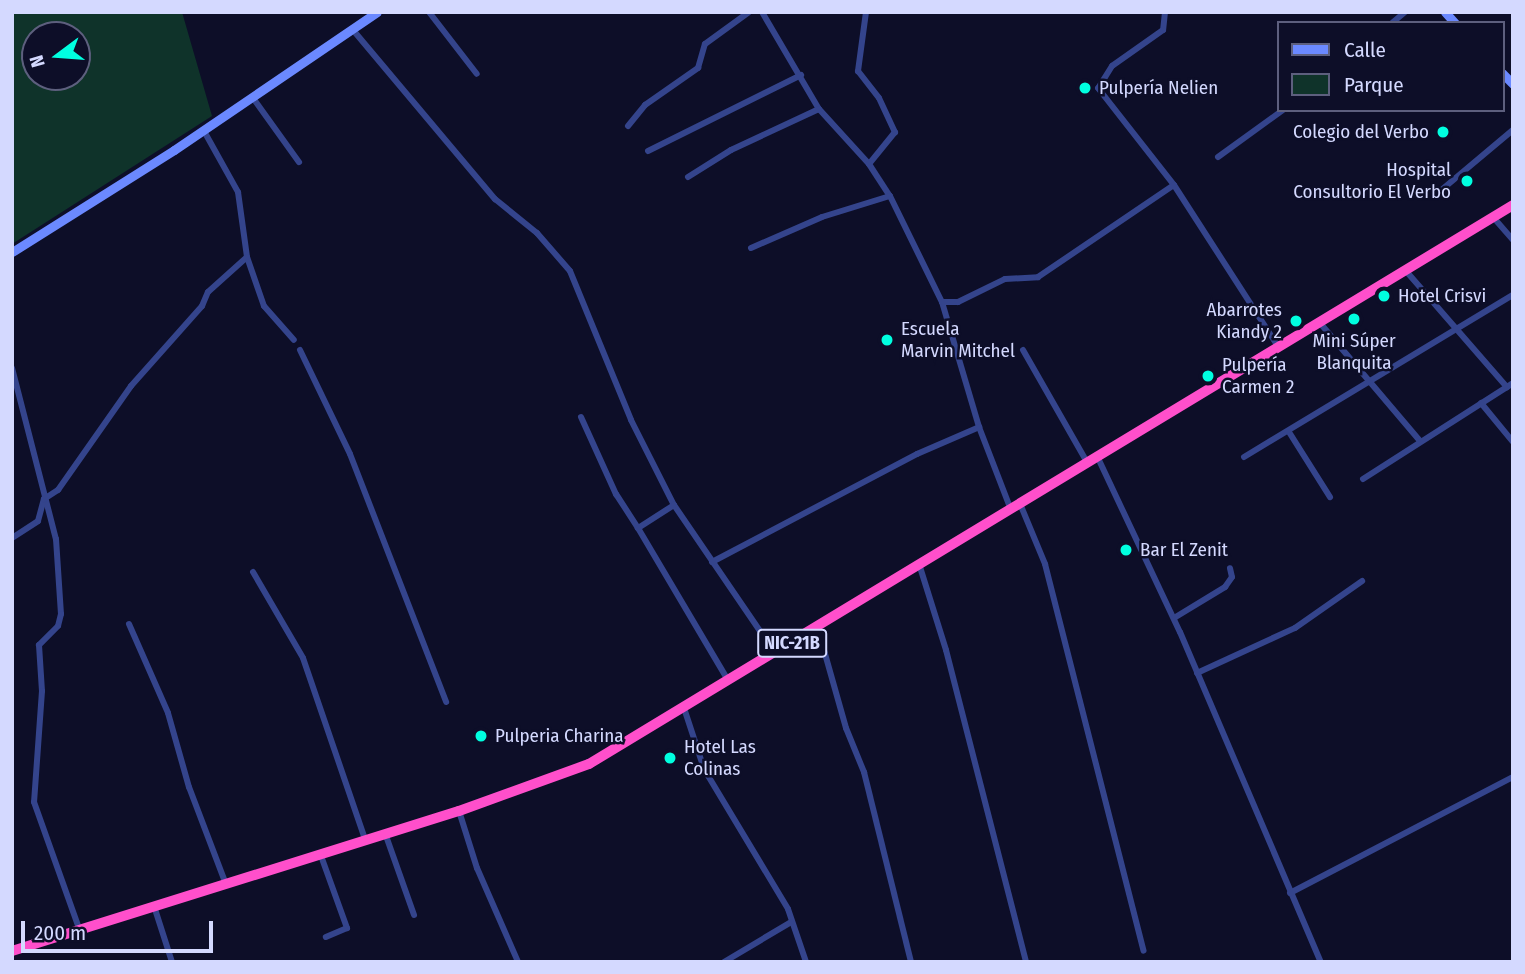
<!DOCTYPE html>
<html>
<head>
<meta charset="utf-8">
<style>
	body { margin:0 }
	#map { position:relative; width:1525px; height:974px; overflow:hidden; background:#0d0e28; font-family:"Fira Sans Condensed",sans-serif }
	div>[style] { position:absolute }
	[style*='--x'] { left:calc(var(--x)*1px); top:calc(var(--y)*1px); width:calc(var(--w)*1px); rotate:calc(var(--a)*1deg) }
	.green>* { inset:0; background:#0f332a }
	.street>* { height:6px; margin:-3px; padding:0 3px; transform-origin:3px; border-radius:3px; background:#34448c }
	.secondary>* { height:9px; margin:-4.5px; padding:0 4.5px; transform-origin:4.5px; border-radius:4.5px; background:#6b89ff }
	.highway>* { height:10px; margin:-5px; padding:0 5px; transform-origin:5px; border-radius:5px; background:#ff4fcb }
	.dots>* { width:19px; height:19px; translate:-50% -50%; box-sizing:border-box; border:4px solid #0d0e28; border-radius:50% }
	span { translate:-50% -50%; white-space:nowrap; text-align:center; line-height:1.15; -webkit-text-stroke:5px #0d0e28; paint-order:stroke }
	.shield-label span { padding:2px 5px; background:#0d0e28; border:2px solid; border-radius:5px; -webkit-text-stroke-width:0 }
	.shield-label { font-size:18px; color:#d4d9ff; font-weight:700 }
	.poi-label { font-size:19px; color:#d4d9ff }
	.left { translate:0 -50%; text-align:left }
	.right { translate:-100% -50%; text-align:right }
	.frame { position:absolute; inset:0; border:14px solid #d4d9ff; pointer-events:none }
	.legend { position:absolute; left:1277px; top:21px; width:228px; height:91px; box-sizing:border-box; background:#0d0e28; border:2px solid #5d5f7e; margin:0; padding:9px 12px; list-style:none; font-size:21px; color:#d4d9ff }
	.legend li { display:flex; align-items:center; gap:14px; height:35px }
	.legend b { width:35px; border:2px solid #5d5f7e }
	.north { position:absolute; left:21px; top:21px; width:70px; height:70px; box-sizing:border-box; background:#0d0e28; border:2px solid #5d5f7e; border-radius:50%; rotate:254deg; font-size:19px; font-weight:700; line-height:28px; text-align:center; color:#d4d9ff }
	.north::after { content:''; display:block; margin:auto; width:24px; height:32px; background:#00ffe0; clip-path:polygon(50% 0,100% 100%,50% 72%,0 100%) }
	.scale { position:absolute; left:21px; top:921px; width:192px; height:32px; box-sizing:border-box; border:4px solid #d4d9ff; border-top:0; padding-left:9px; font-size:21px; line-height:24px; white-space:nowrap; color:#d4d9ff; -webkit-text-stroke:5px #0d0e28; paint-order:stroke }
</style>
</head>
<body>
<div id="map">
	<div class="green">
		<div style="clip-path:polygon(evenodd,12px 12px,182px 12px,212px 116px,12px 244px,12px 12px,35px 35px,77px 35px,77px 77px,35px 77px,35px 35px)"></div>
	</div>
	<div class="street">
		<div style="--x:429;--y:12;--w:78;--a:52.3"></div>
		<div style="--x:762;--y:12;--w:113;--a:59.6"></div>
		<div style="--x:819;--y:109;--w:74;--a:47.7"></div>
		<div style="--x:866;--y:12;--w:60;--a:97.7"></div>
		<div style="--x:858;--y:71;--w:34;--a:52"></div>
		<div style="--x:879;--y:98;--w:38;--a:65"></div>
		<div style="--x:895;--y:132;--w:41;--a:129.1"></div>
		<div style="--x:869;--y:164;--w:38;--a:57"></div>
		<div style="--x:890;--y:196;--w:118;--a:63.9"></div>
		<div style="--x:942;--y:302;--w:130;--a:73.5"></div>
		<div style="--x:979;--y:427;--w:89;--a:68.9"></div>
		<div style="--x:1165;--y:12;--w:18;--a:96"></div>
		<div style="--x:1163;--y:30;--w:62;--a:144.8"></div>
		<div style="--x:1112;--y:66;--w:26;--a:122"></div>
		<div style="--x:1098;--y:88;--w:123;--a:51.9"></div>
		<div style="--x:1174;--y:185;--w:194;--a:57.2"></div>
		<div style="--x:1392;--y:23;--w:17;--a:-40"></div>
		<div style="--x:353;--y:30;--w:221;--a:50"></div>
		<div style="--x:495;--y:199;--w:54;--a:39"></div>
		<div style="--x:537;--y:233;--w:50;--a:49"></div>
		<div style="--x:570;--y:271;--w:161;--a:67.7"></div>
		<div style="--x:631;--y:420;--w:95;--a:63.2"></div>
		<div style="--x:674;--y:505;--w:179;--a:55.7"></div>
		<div style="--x:253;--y:98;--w:79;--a:54.3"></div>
		<div style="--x:628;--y:126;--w:27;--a:-51"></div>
		<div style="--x:645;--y:105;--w:65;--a:-34.9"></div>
		<div style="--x:698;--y:68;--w:25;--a:-74"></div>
		<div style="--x:705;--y:44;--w:54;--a:-36"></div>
		<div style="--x:204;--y:131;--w:70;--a:60.9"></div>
		<div style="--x:238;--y:192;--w:66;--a:82.1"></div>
		<div style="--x:247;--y:257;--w:52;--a:70.9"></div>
		<div style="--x:264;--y:306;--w:45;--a:48.6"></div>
		<div style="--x:648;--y:151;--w:171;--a:-26.4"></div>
		<div style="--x:1218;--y:157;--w:80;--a:-35.9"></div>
		<div style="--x:688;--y:177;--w:51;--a:-32.1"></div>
		<div style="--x:731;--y:150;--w:97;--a:-25"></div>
		<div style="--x:1439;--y:192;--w:97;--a:-40"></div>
		<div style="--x:1493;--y:217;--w:30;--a:49"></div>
		<div style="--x:751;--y:248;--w:77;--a:-23.6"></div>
		<div style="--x:822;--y:217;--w:71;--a:-17.2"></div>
		<div style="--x:1406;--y:271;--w:154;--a:49"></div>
		<div style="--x:942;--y:302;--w:16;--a:0"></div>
		<div style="--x:958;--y:302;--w:52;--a:-26.1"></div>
		<div style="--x:1005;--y:279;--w:33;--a:-3"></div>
		<div style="--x:1038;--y:277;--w:164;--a:-34.1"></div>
		<div style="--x:1320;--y:323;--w:155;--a:49.7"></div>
		<div style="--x:300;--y:350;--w:115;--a:64.3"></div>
		<div style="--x:350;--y:454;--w:266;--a:68.8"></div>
		<div style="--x:1023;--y:350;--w:131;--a:60.3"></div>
		<div style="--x:12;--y:368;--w:177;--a:75.6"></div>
		<div style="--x:56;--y:539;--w:75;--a:86.2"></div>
		<div style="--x:61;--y:614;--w:12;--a:104"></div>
		<div style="--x:58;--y:626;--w:27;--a:135"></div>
		<div style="--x:39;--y:645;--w:46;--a:86.3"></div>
		<div style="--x:42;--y:691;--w:111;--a:94.1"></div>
		<div style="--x:34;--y:802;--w:137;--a:70.4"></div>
		<div style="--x:1481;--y:403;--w:50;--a:50.6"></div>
		<div style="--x:581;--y:417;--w:85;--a:65.6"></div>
		<div style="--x:616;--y:494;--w:40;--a:57.1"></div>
		<div style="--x:1289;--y:432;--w:77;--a:57.8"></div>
		<div style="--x:1244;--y:457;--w:314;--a:-31.1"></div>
		<div style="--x:1098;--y:458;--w:192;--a:64.8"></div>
		<div style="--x:1180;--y:632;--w:359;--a:66.9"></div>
		<div style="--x:1363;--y:479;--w:178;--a:-32.6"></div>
		<div style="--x:674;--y:505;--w:43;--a:147.4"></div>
		<div style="--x:638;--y:528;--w:177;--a:59.4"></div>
		<div style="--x:1021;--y:506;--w:63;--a:67.5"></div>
		<div style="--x:1045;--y:564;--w:399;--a:75.7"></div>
		<div style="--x:12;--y:538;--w:31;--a:-33"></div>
		<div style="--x:38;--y:521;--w:23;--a:-75"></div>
		<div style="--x:44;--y:499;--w:17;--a:-33"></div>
		<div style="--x:58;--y:490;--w:127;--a:-54.9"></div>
		<div style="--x:131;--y:386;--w:107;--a:-48.4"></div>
		<div style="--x:202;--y:306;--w:15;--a:-67"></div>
		<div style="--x:208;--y:292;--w:52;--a:-41.9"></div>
		<div style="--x:712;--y:562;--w:232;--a:-27.8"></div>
		<div style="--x:917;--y:454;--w:68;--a:-23.5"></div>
		<div style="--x:920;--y:567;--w:87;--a:72.6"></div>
		<div style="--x:946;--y:650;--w:322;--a:75.6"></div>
		<div style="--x:253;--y:572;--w:99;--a:59.8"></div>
		<div style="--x:303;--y:658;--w:191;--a:71.1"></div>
		<div style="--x:1174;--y:618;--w:60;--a:-31.3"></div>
		<div style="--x:1225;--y:587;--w:12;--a:-55"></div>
		<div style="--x:1232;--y:577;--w:9;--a:-103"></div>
		<div style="--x:129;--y:624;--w:97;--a:66.3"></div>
		<div style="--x:168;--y:713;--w:77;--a:74.2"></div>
		<div style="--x:189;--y:787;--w:102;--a:69.2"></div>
		<div style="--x:818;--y:629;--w:103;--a:74.2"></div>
		<div style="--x:846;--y:728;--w:48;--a:67.8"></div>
		<div style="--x:864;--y:772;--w:196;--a:76.1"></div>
		<div style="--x:1197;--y:673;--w:108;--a:-24.7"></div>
		<div style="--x:1295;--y:628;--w:82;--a:-35"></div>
		<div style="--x:684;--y:708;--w:64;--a:71.8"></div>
		<div style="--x:704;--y:769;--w:163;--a:59"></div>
		<div style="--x:788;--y:909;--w:56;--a:71.2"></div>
		<div style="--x:459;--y:811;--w:60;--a:72.5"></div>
		<div style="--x:477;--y:868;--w:103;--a:66.4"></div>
		<div style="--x:385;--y:833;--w:87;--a:70.5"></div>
		<div style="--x:320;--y:853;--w:80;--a:70.2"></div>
		<div style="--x:347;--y:928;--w:23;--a:157"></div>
		<div style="--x:1290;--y:893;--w:251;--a:-27.5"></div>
		<div style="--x:154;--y:906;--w:59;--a:72.2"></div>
		<div style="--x:724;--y:962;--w:78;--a:-30.8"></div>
	</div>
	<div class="secondary">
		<div style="--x:1445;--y:12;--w:15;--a:48"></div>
		<div style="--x:1502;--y:73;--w:16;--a:45"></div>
		<div style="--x:12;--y:252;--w:191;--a:-32.2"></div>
		<div style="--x:174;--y:150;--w:245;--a:-34.2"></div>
	</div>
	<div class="highway">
		<div style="--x:12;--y:951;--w:468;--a:-17.4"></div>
		<div style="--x:459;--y:811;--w:138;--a:-19.9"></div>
		<div style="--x:589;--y:764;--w:1080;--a:-31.17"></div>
	</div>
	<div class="dots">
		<div style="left:1085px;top:88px;background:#00ffe0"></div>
		<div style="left:1443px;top:132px;background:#00ffe0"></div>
		<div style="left:1467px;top:181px;background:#00ffe0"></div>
		<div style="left:1384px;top:296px;background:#00ffe0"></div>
		<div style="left:1354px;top:319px;background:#00ffe0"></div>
		<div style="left:1296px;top:321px;background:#00ffe0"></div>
		<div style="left:887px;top:340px;background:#00ffe0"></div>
		<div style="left:1208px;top:376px;background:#00ffe0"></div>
		<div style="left:1126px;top:550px;background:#00ffe0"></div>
		<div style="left:481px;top:736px;background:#00ffe0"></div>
		<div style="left:670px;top:758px;background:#00ffe0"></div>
	</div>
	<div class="shield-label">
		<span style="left:792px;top:643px">NIC-21B</span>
	</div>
	<div class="poi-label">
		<span class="left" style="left:1099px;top:88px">Pulpería Nelien</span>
		<span class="right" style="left:1429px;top:132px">Colegio del Verbo</span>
		<span class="right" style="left:1451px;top:181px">Hospital<br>Consultorio El Verbo</span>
		<span class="left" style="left:1398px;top:296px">Hotel Crisvi</span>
		<span class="right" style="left:1282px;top:321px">Abarrotes<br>Kiandy 2</span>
		<span class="left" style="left:901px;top:340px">Escuela<br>Marvin Mitchel</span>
		<span style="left:1354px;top:352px">Mini Súper<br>Blanquita</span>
		<span class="left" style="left:1222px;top:376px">Pulpería<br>Carmen 2</span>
		<span class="left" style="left:1140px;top:550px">Bar El Zenit</span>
		<span class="left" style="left:495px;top:736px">Pulperia Charina</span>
		<span class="left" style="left:684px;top:758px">Hotel Las<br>Colinas</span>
	</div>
	<div class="frame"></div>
	<ul class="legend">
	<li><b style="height:9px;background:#6b89ff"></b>Calle</li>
	<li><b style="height:19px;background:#0f332a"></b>Parque</li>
	</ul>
	<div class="north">N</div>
	<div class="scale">200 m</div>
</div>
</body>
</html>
